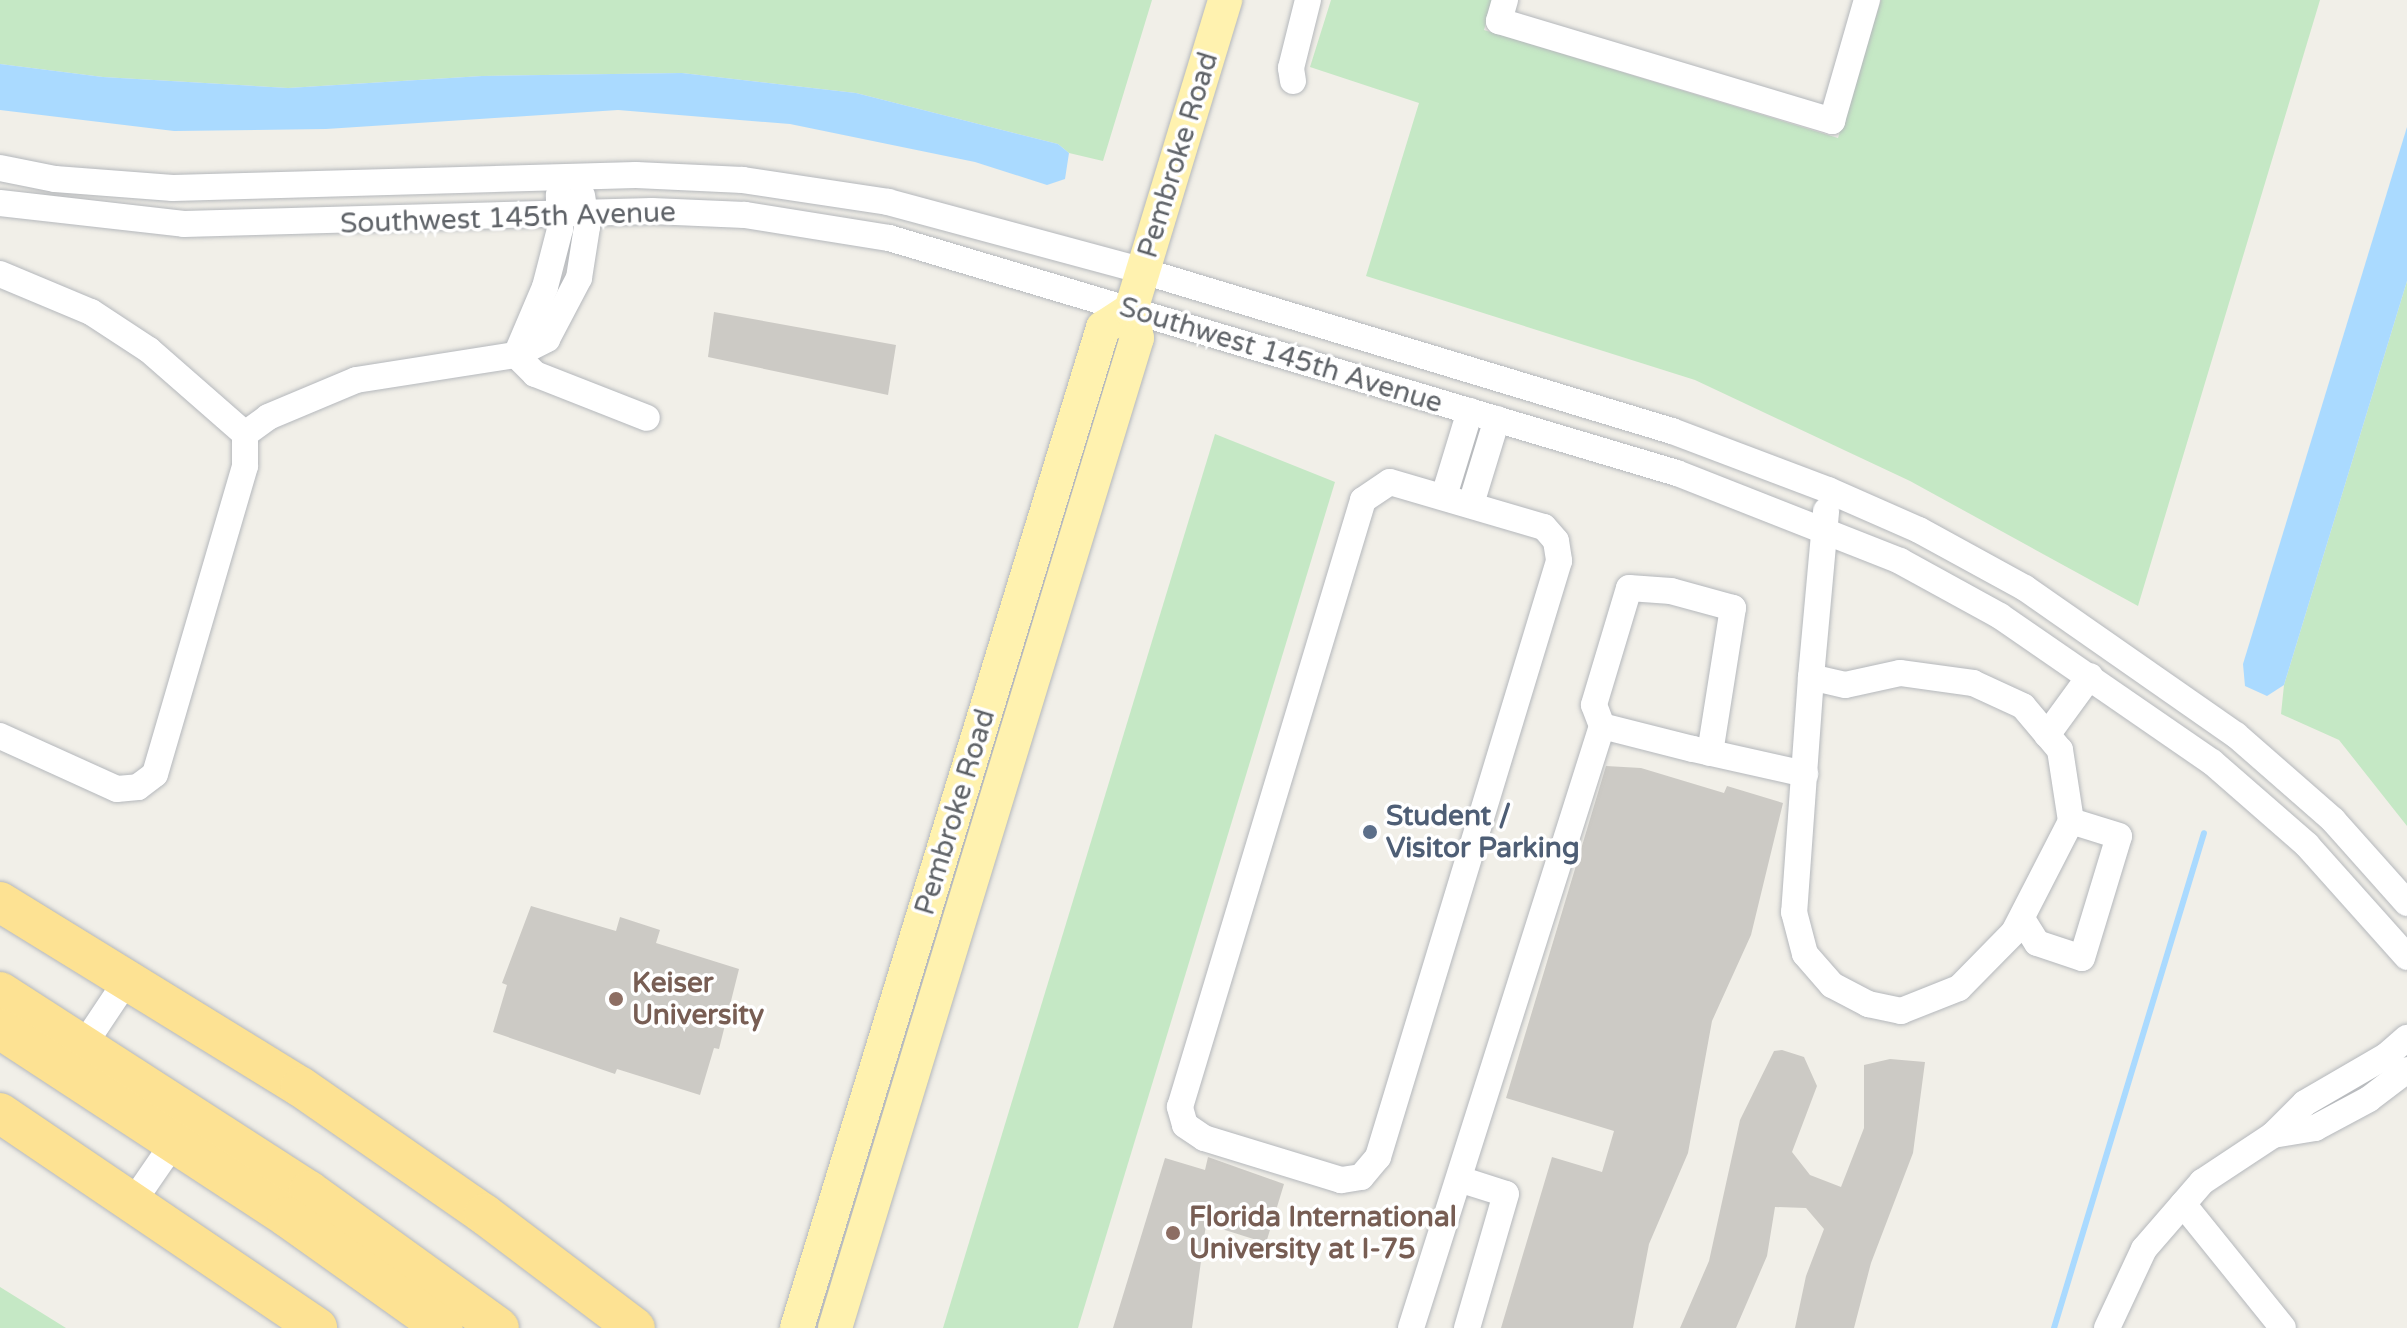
<!DOCTYPE html>
<html>
<head>
<meta charset="utf-8">
<style>
	body { margin:0 }
	#map { position:relative; width:2407px; height:1328px; overflow:hidden; background:#f1efe8; font-family:"Varela Round",sans-serif }
	div>[style] { position:absolute }
	[style*='--x'] { left:calc(var(--x)*1px); top:calc(var(--y)*1px); width:calc(var(--w)*1px); rotate:calc(var(--a)*1deg) }
	.green>* { inset:0; background:#c5e8c5 }
	.water>* { inset:0; background:#aadaff }
	.stream>* { height:6px; margin:-3px; padding:0 3px; transform-origin:3px; border-radius:3px; background:#aadaff }
	.building>* { inset:0; background:#cccac5 }
	.roads { filter:drop-shadow(0 0 2px #b5b8bc) drop-shadow(0 0 2px #b5b8bc) }
	.minor>* { height:26px; margin:-13px; padding:0 13px; transform-origin:13px; border-radius:13px; background:#fff }
	.major>* { height:34px; margin:-17px; padding:0 17px; transform-origin:17px; border-radius:17px; background:#fff2af }
	.highway>* { height:40px; margin:-20px; padding:0 20px; transform-origin:20px; border-radius:20px; background:#fde293 }
	.dots>* { width:22px; height:22px; translate:-50% -50%; box-sizing:border-box; border:4px solid #fff; border-radius:50% }
	span { translate:-50% -50%; white-space:nowrap; text-align:center; line-height:1.15; -webkit-text-stroke:7px #fff; paint-order:stroke }
	.street-label { font-size:28px; color:#5f6368 }
	.service-label { font-size:28px; color:#4e5e75; font-weight:700 }
	.left { translate:0 -50%; text-align:left }
	.education-label { font-size:28px; color:#785e54; font-weight:700 }
</style>
</head>
<body>
<div id="map">
	<div class="green">
		<div style="clip-path:polygon(0 0,1152px 0,1103px 161px,1069px 153px,1058px 144px,856px 93px,682px 73px,482px 76px,288px 88px,103px 77px,0 64px)"></div>
		<div style="clip-path:polygon(1331px 0,1492px 0,1484px 30px,1838px 138px,1881px 0,2320px 0,2138px 606px,1910px 481px,1695px 380px,1366px 276px,1419px 103px,1310px 67px)"></div>
		<div style="clip-path:polygon(2407px 281px,2407px 826px,2339px 740px,2281px 714px,2284px 685px)"></div>
		<div style="clip-path:polygon(1215px 434px,1335px 482px,1078px 1328px,943px 1328px)"></div>
		<div style="clip-path:polygon(0 1287px,66px 1328px,0 1328px)"></div>
	</div>
	<div class="water">
		<div style="clip-path:polygon(0 64px,103px 77px,288px 88px,482px 76px,682px 73px,856px 93px,1058px 144px,1069px 153px,1065px 179px,1047px 185px,975px 162px,790px 124px,618px 110px,326px 129px,174px 131px,0 110px)"></div>
		<div style="clip-path:polygon(2407px 127px,2407px 281px,2284px 685px,2267px 696px,2245px 686px,2243px 664px)"></div>
	</div>
	<div class="stream">
		<div style="--x:2054;--y:1328;--w:517;--a:-73.14"></div>
	</div>
	<div class="building">
		<div style="clip-path:polygon(714px 312px,896px 345px,888px 395px,708px 357px)"></div>
		<div style="clip-path:polygon(1606px 766px,1641px 768px,1724px 793px,1727px 786px,1783px 803px,1751px 935px,1712px 1021px,1688px 1153px,1649px 1244px,1633px 1328px,1501px 1328px,1552px 1157px,1602px 1172px,1614px 1131px,1506px 1098px)"></div>
		<div style="clip-path:polygon(531px 906px,616px 931px,620px 917px,660px 930px,656px 943px,739px 969px,719px 1049px,714px 1048px,700px 1095px,617px 1069px,615px 1074px,493px 1032px,507px 985px,502px 983px)"></div>
		<div style="clip-path:polygon(1782px 1050px,1804px 1057px,1817px 1086px,1792px 1152px,1810px 1175px,1841px 1187px,1864px 1128px,1864px 1065px,1890px 1059px,1925px 1062px,1913px 1153px,1871px 1263px,1854px 1328px,1795px 1328px,1806px 1276px,1824px 1229px,1806px 1208px,1775px 1207px,1767px 1256px,1736px 1328px,1680px 1328px,1709px 1261px,1740px 1120px,1774px 1051px)"></div>
		<div style="clip-path:polygon(1208px 1157px,1284px 1184px,1266px 1243px,1206px 1224px,1192px 1328px,1113px 1328px,1165px 1158px,1205px 1170px)"></div>
	</div>
	<div class="roads">
		<div class="minor">
			<div style="--x:1505;--y:0;--w:22;--a:106"></div>
			<div style="--x:1499;--y:21;--w:348;--a:16.7"></div>
			<div style="--x:1832;--y:121;--w:126;--a:-73.9"></div>
			<div style="--x:1293;--y:81;--w:13;--a:-99"></div>
			<div style="--x:1291;--y:68;--w:70;--a:-76"></div>
			<div style="--x:0;--y:168;--w:56;--a:11.3"></div>
			<div style="--x:55;--y:179;--w:118;--a:4.4"></div>
			<div style="--x:173;--y:188;--w:463;--a:-1.6"></div>
			<div style="--x:636;--y:175;--w:107;--a:2.7"></div>
			<div style="--x:743;--y:180;--w:147;--a:8.6"></div>
			<div style="--x:888;--y:202;--w:264;--a:15.1"></div>
			<div style="--x:1143;--y:271;--w:553;--a:16.83"></div>
			<div style="--x:1672;--y:431;--w:167;--a:20.7"></div>
			<div style="--x:1828;--y:490;--w:99;--a:23.7"></div>
			<div style="--x:1919;--y:530;--w:121;--a:28.7"></div>
			<div style="--x:2025;--y:588;--w:257;--a:34.9"></div>
			<div style="--x:2236;--y:735;--w:129;--a:41.2"></div>
			<div style="--x:2333;--y:820;--w:111;--a:48.3"></div>
			<div style="--x:0;--y:203;--w:185;--a:6.5"></div>
			<div style="--x:184;--y:224;--w:468;--a:-1.6"></div>
			<div style="--x:652;--y:211;--w:93;--a:2.5"></div>
			<div style="--x:745;--y:215;--w:146;--a:9.1"></div>
			<div style="--x:889;--y:238;--w:822;--a:16.61"></div>
			<div style="--x:1677;--y:473;--w:240;--a:21.5"></div>
			<div style="--x:1900;--y:561;--w:114;--a:28.8"></div>
			<div style="--x:2000;--y:616;--w:257;--a:34.6"></div>
			<div style="--x:2212;--y:762;--w:126;--a:41.1"></div>
			<div style="--x:2307;--y:845;--w:150;--a:48.2"></div>
			<div style="--x:0;--y:274;--w:99;--a:22.7"></div>
			<div style="--x:91;--y:312;--w:69;--a:33.2"></div>
			<div style="--x:149;--y:350;--w:128;--a:41.2"></div>
			<div style="--x:245;--y:434;--w:29;--a:-36"></div>
			<div style="--x:268;--y:417;--w:95;--a:-22.8"></div>
			<div style="--x:356;--y:380;--w:162;--a:-8.9"></div>
			<div style="--x:516;--y:355;--w:35;--a:-27"></div>
			<div style="--x:547;--y:339;--w:69;--a:-62.3"></div>
			<div style="--x:579;--y:278;--w:52;--a:-81.1"></div>
			<div style="--x:587;--y:227;--w:32;--a:-99"></div>
			<div style="--x:516;--y:355;--w:74;--a:-66.9"></div>
			<div style="--x:545;--y:287;--w:60;--a:-75.5"></div>
			<div style="--x:560;--y:229;--w:34;--a:-92"></div>
			<div style="--x:516;--y:355;--w:27;--a:45"></div>
			<div style="--x:535;--y:374;--w:120;--a:21.4"></div>
			<div style="--x:1390;--y:482;--w:160;--a:16.3"></div>
			<div style="--x:1544;--y:527;--w:18;--a:49"></div>
			<div style="--x:1556;--y:541;--w:20;--a:81"></div>
			<div style="--x:1559;--y:561;--w:623;--a:106.89"></div>
			<div style="--x:1378;--y:1157;--w:26;--a:130"></div>
			<div style="--x:1361;--y:1177;--w:20;--a:171"></div>
			<div style="--x:1341;--y:1180;--w:143;--a:-163"></div>
			<div style="--x:1204;--y:1138;--w:23;--a:-146"></div>
			<div style="--x:1185;--y:1125;--w:19;--a:-106"></div>
			<div style="--x:1180;--y:1107;--w:634;--a:-73.22"></div>
			<div style="--x:1363;--y:500;--w:32;--a:-34"></div>
			<div style="--x:1444;--y:496;--w:89;--a:-73"></div>
			<div style="--x:1471;--y:504;--w:89;--a:-73"></div>
			<div style="--x:1811;--y:677;--w:236;--a:94.1"></div>
			<div style="--x:1794;--y:912;--w:43;--a:75.3"></div>
			<div style="--x:1805;--y:954;--w:41;--a:48.9"></div>
			<div style="--x:1832;--y:985;--w:41;--a:27.8"></div>
			<div style="--x:1868;--y:1004;--w:34;--a:12"></div>
			<div style="--x:1901;--y:1011;--w:62;--a:-21.6"></div>
			<div style="--x:1959;--y:988;--w:78;--a:-45.5"></div>
			<div style="--x:2014;--y:932;--w:125;--a:-62.8"></div>
			<div style="--x:2071;--y:821;--w:72;--a:-98.8"></div>
			<div style="--x:2060;--y:750;--w:57;--a:-130.1"></div>
			<div style="--x:2023;--y:706;--w:55;--a:-155.3"></div>
			<div style="--x:1973;--y:683;--w:74;--a:-172.2"></div>
			<div style="--x:1900;--y:673;--w:56;--a:167.7"></div>
			<div style="--x:1845;--y:685;--w:35;--a:-167"></div>
			<div style="--x:1811;--y:677;--w:167;--a:-84.8"></div>
			<div style="--x:2047;--y:735;--w:73;--a:-53.9"></div>
			<div style="--x:0;--y:736;--w:128;--a:24.4"></div>
			<div style="--x:117;--y:789;--w:21;--a:-5"></div>
			<div style="--x:138;--y:787;--w:21;--a:-37"></div>
			<div style="--x:155;--y:774;--w:321;--a:-73.7"></div>
			<div style="--x:245;--y:466;--w:32;--a:-90"></div>
			<div style="--x:1710;--y:753;--w:147;--a:-81"></div>
			<div style="--x:1733;--y:608;--w:64;--a:-164.7"></div>
			<div style="--x:1671;--y:591;--w:42;--a:-175.9"></div>
			<div style="--x:1629;--y:588;--w:122;--a:106.7"></div>
			<div style="--x:1594;--y:705;--w:22;--a:69"></div>
			<div style="--x:1602;--y:726;--w:94;--a:14.2"></div>
			<div style="--x:1693;--y:749;--w:115;--a:12.6"></div>
			<div style="--x:2022;--y:919;--w:28;--a:58"></div>
			<div style="--x:2037;--y:943;--w:47;--a:18.4"></div>
			<div style="--x:2082;--y:958;--w:127;--a:-73.1"></div>
			<div style="--x:2119;--y:836;--w:50;--a:-162.6"></div>
			<div style="--x:85;--y:1043;--w:76;--a:-56.3"></div>
			<div style="--x:2273;--y:1135;--w:43;--a:-9.5"></div>
			<div style="--x:2315;--y:1128;--w:61;--a:-28.2"></div>
			<div style="--x:2369;--y:1099;--w:48;--a:-37.3"></div>
			<div style="--x:1459;--y:1179;--w:49;--a:17.7"></div>
			<div style="--x:1506;--y:1194;--w:140;--a:106.2"></div>
			<div style="--x:133;--y:1202;--w:74;--a:-55.5"></div>
			<div style="--x:2183;--y:1204;--w:159;--a:51.1"></div>
			<div style="--x:1411;--y:1328;--w:632;--a:-72.4"></div>
			<div style="--x:2107;--y:1328;--w:87;--a:-64.9"></div>
			<div style="--x:2144;--y:1249;--w:89;--a:-49.1"></div>
			<div style="--x:2202;--y:1182;--w:85;--a:-33.5"></div>
			<div style="--x:2273;--y:1135;--w:45;--a:-45"></div>
			<div style="--x:2305;--y:1103;--w:94;--a:-30.1"></div>
			<div style="--x:2386;--y:1056;--w:28;--a:-41"></div>
		</div>
		<div class="major">
			<div style="--x:797;--y:1328;--w:1046;--a:-72.99"></div>
			<div style="--x:1103;--y:328;--w:33;--a:-33"></div>
			<div style="--x:835;--y:1328;--w:1035;--a:-73.04"></div>
			<div style="--x:1137;--y:338;--w:29;--a:-102"></div>
			<div style="--x:1131;--y:310;--w:324;--a:-73.1"></div>
		</div>
		<div class="highway">
			<div style="--x:0;--y:902;--w:353;--a:31.6"></div>
			<div style="--x:301;--y:1087;--w:223;--a:34.8"></div>
			<div style="--x:484;--y:1214;--w:189;--a:37.1"></div>
			<div style="--x:0;--y:992;--w:368;--a:32.8"></div>
			<div style="--x:309;--y:1191;--w:234;--a:35.8"></div>
			<div style="--x:0;--y:1029;--w:343;--a:33.2"></div>
			<div style="--x:287;--y:1217;--w:191;--a:35.4"></div>
			<div style="--x:0;--y:1113;--w:383;--a:34.1"></div>
		</div>
	</div>
	<div class="dots">
		<div style="left:1370px;top:832px;background:#5c6f8a"></div>
		<div style="left:616px;top:999px;background:#8d6e63"></div>
		<div style="left:1173px;top:1233px;background:#8d6e63"></div>
	</div>
	<div class="street-label">
		<span style="left:1178px;top:155px;rotate:-73deg">Pembroke Road</span>
		<span style="left:508px;top:218px;rotate:-2deg">Southwest 145th Avenue</span>
		<span style="left:1281px;top:355px;rotate:17deg">Southwest 145th Avenue</span>
		<span style="left:955px;top:812px;rotate:-73deg">Pembroke Road</span>
	</div>
	<div class="service-label">
		<span class="left" style="left:1386px;top:832px">Student /<br>Visitor Parking</span>
	</div>
	<div class="education-label">
		<span class="left" style="left:632px;top:999px">Keiser<br>University</span>
		<span class="left" style="left:1189px;top:1233px">Florida International<br>University at I-75</span>
	</div>
</div>
</body>
</html>
